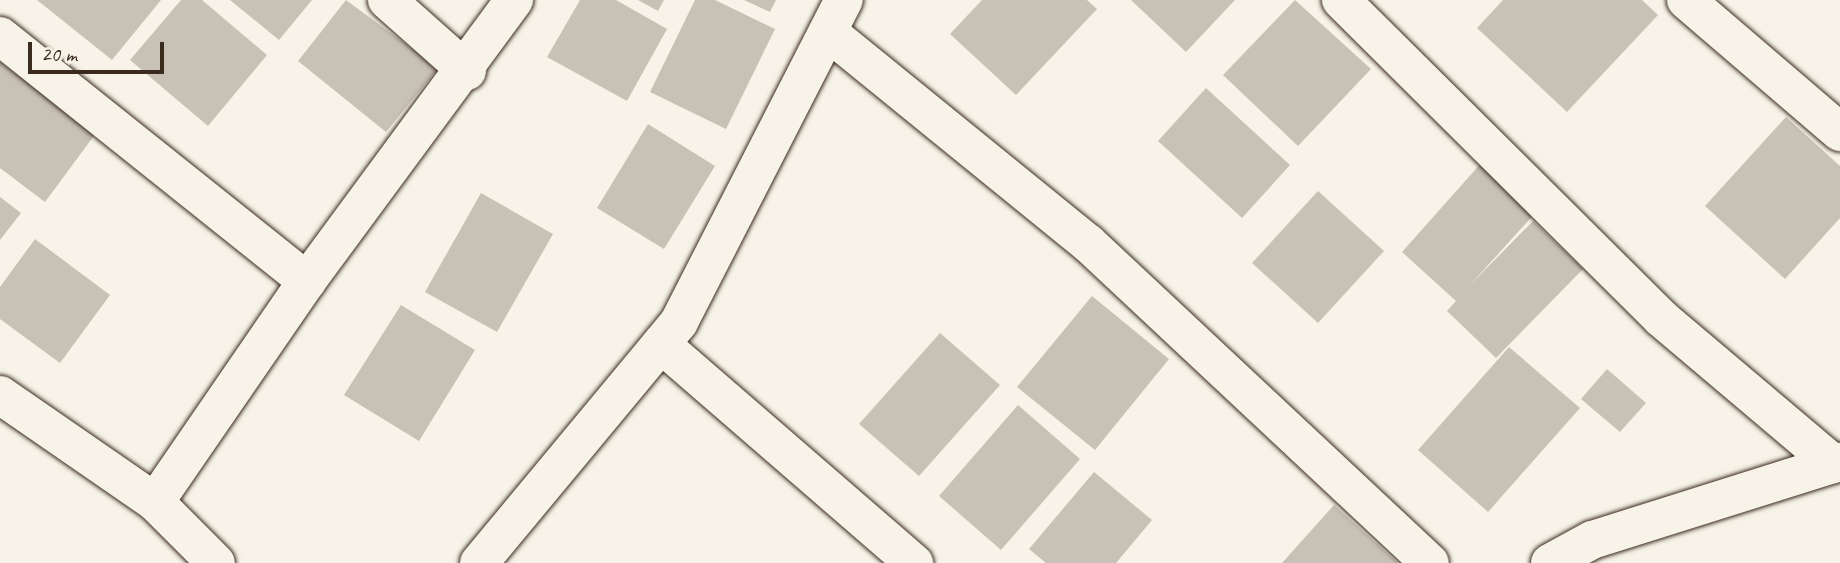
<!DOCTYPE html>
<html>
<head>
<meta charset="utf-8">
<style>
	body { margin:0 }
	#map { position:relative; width:1840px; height:563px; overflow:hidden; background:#f7f3e8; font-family:Caveat,sans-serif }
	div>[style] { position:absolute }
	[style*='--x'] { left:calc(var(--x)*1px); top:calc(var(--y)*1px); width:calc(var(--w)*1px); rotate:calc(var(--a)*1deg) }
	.building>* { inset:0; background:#c8c1b6 }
	.roads { filter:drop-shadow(0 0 2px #3b2a1e) drop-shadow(0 0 2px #3b2a1e) }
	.street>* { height:38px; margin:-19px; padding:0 19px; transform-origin:19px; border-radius:19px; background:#f7f3e8 }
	span { translate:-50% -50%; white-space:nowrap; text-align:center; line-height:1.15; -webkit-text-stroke:7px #f7f3e8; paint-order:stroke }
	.scale { position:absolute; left:28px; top:42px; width:136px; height:32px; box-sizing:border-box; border:4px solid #3b2a1e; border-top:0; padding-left:9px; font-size:21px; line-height:24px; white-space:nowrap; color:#3b2a1e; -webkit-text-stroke:5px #f7f3e8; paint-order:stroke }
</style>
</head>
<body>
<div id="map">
	<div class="building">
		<div style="clip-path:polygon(37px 0,161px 0,112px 60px)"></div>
		<div style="clip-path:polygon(181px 0,202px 0,267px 55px,208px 126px,130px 60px)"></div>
		<div style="clip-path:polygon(230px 0,312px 0,279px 40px)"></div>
		<div style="clip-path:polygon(346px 0,438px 68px,386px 132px,298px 61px)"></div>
		<div style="clip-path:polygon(580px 0,616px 0,667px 29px,627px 101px,547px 57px)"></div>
		<div style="clip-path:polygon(638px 0,664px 0,658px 11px)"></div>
		<div style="clip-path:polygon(695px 0,715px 0,775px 29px,726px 129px,650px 92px)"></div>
		<div style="clip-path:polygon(744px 0,776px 0,770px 12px)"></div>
		<div style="clip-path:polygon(982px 0,1087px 0,1097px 9px,1016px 95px,950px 34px)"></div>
		<div style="clip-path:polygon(1131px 0,1235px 0,1186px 52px)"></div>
		<div style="clip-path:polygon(1295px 0,1371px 69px,1298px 146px,1223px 75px)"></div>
		<div style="clip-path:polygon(1503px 0,1642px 0,1658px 15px,1567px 112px,1477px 28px)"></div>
		<div style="clip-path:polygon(0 62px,96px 133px,45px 202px,0 168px)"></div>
		<div style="clip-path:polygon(1206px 88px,1290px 165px,1242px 218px,1158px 141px)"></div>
		<div style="clip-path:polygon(1786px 117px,1840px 166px,1840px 218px,1785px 279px,1705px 206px)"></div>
		<div style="clip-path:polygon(648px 124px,715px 166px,664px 249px,597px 208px)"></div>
		<div style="clip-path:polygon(1483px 161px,1538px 210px,1470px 285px,1533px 221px,1583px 269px,1496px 358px,1447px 311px,1456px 301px,1402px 252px)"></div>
		<div style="clip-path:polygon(1318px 191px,1384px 251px,1318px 323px,1252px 263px)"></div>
		<div style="clip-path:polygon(481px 193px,553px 234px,497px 332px,425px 292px)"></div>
		<div style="clip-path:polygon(0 197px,21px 213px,0 240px)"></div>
		<div style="clip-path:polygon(35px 239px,110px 295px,60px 363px,0 319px,0 287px)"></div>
		<div style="clip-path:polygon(1092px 296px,1169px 359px,1095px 450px,1017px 387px)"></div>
		<div style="clip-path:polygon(401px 305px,475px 350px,419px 441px,344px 395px)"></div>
		<div style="clip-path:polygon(940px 333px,1000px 385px,919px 476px,859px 424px)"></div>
		<div style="clip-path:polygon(1509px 347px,1580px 408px,1488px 512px,1418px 450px)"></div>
		<div style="clip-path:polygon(1607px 369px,1646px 403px,1620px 432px,1581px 399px)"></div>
		<div style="clip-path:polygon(1018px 405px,1080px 459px,1001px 550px,939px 496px)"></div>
		<div style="clip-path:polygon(1094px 472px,1152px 520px,1116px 563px,1046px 563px,1029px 549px)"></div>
		<div style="clip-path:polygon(1334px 505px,1398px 563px,1282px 563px)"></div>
	</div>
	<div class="roads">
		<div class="street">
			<div style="--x:387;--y:0;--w:107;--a:41.6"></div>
			<div style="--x:1341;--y:0;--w:451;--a:44.8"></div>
			<div style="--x:1661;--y:318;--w:226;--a:40.2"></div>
			<div style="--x:1686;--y:0;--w:203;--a:40.6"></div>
			<div style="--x:828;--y:32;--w:335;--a:39.1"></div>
			<div style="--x:1088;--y:243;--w:468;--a:43.1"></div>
			<div style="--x:0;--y:36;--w:393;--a:38.6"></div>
			<div style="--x:661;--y:344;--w:335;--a:40.9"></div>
			<div style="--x:0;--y:395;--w:188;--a:34.6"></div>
			<div style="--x:155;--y:502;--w:86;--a:45"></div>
			<div style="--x:155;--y:502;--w:268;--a:-55.5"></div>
			<div style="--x:307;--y:281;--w:349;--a:-53.6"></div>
			<div style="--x:479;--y:563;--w:313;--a:-50.3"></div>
			<div style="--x:679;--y:322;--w:362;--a:-62.9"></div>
			<div style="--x:1550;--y:563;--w:48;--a:-28.7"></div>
			<div style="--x:1592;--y:540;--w:260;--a:-17.5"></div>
		</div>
	</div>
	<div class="scale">20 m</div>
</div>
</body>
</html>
